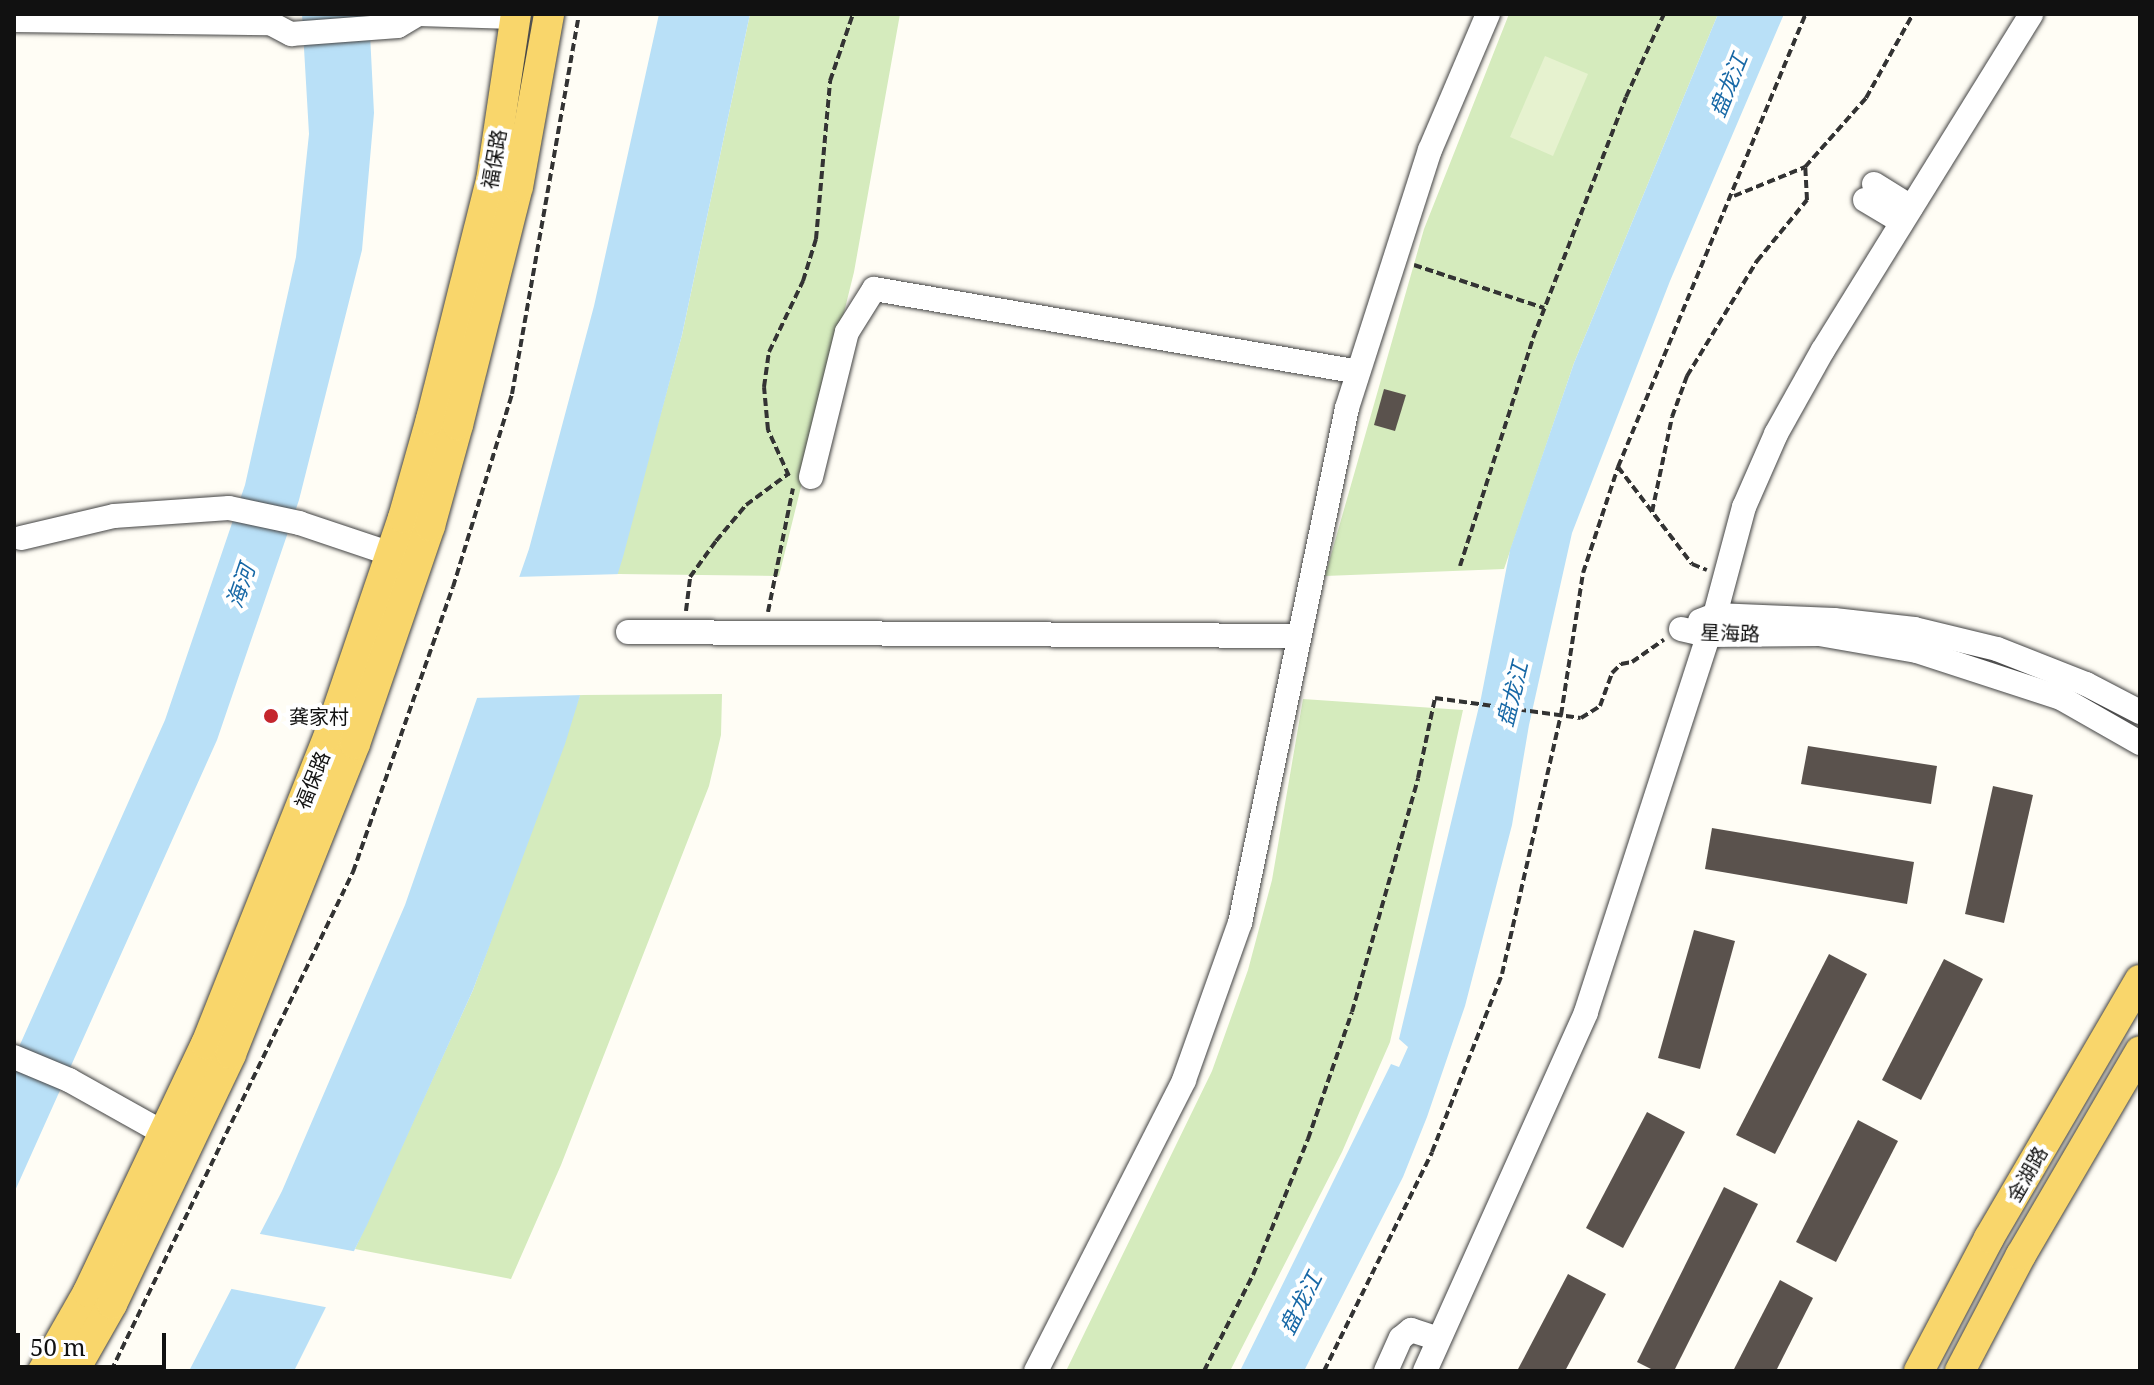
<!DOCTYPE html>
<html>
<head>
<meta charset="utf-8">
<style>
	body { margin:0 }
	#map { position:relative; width:2154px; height:1385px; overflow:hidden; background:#fffdf5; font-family:"Noto Serif","Noto Sans SC",serif }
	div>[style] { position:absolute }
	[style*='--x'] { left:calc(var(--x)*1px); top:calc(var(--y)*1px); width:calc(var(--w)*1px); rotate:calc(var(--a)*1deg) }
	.green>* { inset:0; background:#d5ebbd }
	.pitch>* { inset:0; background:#e6f2cf }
	.water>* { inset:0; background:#b9e0f7 }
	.pier>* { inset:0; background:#fffdf5 }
	.building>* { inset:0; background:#5a524d }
	.path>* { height:4px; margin-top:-2px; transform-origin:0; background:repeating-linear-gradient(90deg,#333 0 8px,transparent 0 12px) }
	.roads { filter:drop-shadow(0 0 2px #444) drop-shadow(0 0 2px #444) }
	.minor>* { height:24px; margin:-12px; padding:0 12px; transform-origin:12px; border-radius:12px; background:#fff }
	.major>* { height:30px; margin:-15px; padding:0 15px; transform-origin:15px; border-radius:15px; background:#f9d66b }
	.dots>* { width:22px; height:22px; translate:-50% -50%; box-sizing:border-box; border:4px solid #fff; border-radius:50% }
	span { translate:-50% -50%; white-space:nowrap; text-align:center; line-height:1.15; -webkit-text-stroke:8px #fff; paint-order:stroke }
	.street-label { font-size:20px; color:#111 }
	.poi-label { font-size:20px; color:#111 }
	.left { translate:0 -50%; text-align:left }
	.water-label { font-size:22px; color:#1768a6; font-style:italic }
	.frame { position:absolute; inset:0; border:16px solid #111; pointer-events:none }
	.scale { position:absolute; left:16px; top:1333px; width:150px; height:36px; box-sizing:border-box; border:4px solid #111; border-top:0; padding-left:10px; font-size:24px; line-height:28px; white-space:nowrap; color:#111; -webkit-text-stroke:6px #fff; paint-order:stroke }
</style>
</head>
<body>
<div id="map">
	<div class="green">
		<div style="clip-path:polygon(750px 14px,900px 14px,854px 272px,779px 576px,617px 574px,682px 335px)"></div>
		<div style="clip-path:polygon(1509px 14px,1718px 14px,1574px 363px,1504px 569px,1325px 576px,1424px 229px)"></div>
		<div style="clip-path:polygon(722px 694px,721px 735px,709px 786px,561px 1165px,511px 1279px,355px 1249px,473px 990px,580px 695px)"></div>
		<div style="clip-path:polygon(1303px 699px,1463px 710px,1390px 1042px,1342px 1152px,1230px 1371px,1066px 1371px,1212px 1071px,1248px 970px,1272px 880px)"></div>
	</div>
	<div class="pitch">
		<div style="clip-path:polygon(1545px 56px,1588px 74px,1553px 156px,1510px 137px)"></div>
	</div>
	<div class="water">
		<div style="clip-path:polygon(302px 14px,369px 14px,374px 113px,362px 250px,299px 500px,217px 740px,14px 1193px,14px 1058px,165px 720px,245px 485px,296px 257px,309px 134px)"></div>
		<div style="clip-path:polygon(659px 14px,750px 14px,682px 335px,623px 557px,565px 744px,473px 990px,367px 1225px,294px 1371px,189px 1371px,282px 1191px,405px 905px,529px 549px,594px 306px)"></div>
		<div style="clip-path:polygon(1718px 14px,1784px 14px,1670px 281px,1572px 533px,1529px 725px,1512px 825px,1465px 1006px,1427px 1117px,1403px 1177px,1304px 1371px,1240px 1371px,1391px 1064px,1399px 1067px,1408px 1047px,1399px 1039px,1481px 698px,1510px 550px,1574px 363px)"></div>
	</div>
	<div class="pier">
		<div style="clip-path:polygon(622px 574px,584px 695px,473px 698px,515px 577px)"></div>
		<div style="clip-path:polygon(255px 1233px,358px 1252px,330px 1308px,227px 1288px)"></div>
	</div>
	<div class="building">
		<div style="clip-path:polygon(1384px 389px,1406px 395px,1395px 431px,1374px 425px)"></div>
		<div style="clip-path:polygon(1808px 746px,1937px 766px,1931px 804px,1801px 784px)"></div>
		<div style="clip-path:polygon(1993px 786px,2033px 795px,2004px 923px,1965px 914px)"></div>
		<div style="clip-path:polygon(1712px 828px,1914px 862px,1907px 904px,1705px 869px)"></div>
		<div style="clip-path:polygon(1694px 930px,1735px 941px,1700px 1069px,1658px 1058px)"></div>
		<div style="clip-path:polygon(1829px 954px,1867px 974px,1775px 1154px,1736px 1135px)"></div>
		<div style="clip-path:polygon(1944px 959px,1983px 979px,1921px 1100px,1882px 1080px)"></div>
		<div style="clip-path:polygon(1647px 1112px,1685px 1132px,1623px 1248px,1586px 1228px)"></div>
		<div style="clip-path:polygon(1858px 1120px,1898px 1141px,1836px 1262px,1796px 1242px)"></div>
		<div style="clip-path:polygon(1724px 1187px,1758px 1204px,1674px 1371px,1655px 1371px,1637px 1362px)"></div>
		<div style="clip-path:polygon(1568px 1274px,1606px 1294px,1565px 1371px,1517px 1371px)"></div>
		<div style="clip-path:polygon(1780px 1280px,1813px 1298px,1776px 1371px,1733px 1371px)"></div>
	</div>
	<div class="path">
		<div style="--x:1734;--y:196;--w:77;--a:-22.2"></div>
		<div style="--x:1805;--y:167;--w:92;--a:-48.5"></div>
		<div style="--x:1866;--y:98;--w:96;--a:-60.8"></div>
		<div style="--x:1414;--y:265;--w:137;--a:18.3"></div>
		<div style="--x:1618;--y:467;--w:122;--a:52.7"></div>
		<div style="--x:1692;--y:564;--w:16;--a:22"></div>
		<div style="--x:789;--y:476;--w:51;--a:-114.5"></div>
		<div style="--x:768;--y:430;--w:43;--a:-95.3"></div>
		<div style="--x:764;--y:387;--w:35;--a:-82"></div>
		<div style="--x:769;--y:352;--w:79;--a:-64.4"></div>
		<div style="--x:803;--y:281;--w:44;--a:-72.8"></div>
		<div style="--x:816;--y:239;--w:159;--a:-84.9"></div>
		<div style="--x:830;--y:81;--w:71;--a:-71.1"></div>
		<div style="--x:1652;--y:512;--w:97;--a:-78.1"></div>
		<div style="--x:1672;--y:417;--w:44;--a:-69.9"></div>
		<div style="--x:1687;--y:376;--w:135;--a:-58.7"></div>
		<div style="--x:1757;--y:261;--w:79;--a:-50.7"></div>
		<div style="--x:1807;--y:200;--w:33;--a:-93"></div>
		<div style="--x:1460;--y:566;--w:239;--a:-72.2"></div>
		<div style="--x:1533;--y:338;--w:258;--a:-68.9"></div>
		<div style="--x:1626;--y:97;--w:91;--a:-65.4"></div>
		<div style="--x:686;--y:611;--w:34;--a:-83"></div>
		<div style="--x:690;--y:577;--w:44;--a:-54.2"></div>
		<div style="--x:716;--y:541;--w:47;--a:-50.2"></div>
		<div style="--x:746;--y:505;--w:52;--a:-36.4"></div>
		<div style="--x:768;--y:612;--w:126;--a:-78.6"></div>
		<div style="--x:111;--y:1371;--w:555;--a:-64.13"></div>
		<div style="--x:353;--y:872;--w:302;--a:-70.7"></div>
		<div style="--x:453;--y:587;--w:202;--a:-73"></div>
		<div style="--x:512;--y:394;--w:386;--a:-80"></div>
		<div style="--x:1204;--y:1371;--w:108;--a:-63"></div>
		<div style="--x:1253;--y:1275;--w:147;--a:-68"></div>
		<div style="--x:1308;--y:1139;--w:134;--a:-70.9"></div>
		<div style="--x:1352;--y:1012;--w:243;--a:-74.2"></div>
		<div style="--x:1418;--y:778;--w:82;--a:-78"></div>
		<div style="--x:1435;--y:698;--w:147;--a:7.8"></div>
		<div style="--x:1581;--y:718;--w:22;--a:-32"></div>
		<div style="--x:1600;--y:706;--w:35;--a:-70"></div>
		<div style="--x:1612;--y:673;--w:13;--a:-45"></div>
		<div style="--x:1621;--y:664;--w:11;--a:-10"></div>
		<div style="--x:1632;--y:662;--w:39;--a:-35"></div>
		<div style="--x:1324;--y:1371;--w:244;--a:-63.7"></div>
		<div style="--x:1432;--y:1152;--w:191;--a:-68.5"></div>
		<div style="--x:1502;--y:974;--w:266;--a:-77.2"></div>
		<div style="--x:1561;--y:715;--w:144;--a:-81.2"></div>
		<div style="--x:1583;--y:573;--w:112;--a:-71.7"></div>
		<div style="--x:1618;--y:467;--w:490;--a:-67.5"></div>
	</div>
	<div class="roads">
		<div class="minor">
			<div style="--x:419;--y:14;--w:96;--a:1.8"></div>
			<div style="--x:14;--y:20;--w:256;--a:0.7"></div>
			<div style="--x:270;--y:23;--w:24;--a:28"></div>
			<div style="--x:291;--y:34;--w:107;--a:-4.3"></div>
			<div style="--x:398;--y:26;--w:23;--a:-31"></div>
			<div style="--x:1874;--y:184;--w:44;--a:31.9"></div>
			<div style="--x:1865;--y:200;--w:43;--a:30.7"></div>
			<div style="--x:811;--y:477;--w:149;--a:-76.1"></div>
			<div style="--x:847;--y:332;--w:51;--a:-57.9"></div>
			<div style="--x:874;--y:289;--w:491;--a:9.7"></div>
			<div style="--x:21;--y:538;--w:96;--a:-13.3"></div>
			<div style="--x:114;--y:516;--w:115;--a:-4"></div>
			<div style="--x:229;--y:508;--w:72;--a:12.1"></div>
			<div style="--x:299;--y:523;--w:97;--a:18.6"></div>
			<div style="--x:1700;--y:621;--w:16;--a:-22"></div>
			<div style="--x:1715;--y:615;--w:119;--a:2.4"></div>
			<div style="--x:1834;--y:620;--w:81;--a:6.4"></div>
			<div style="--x:1914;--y:629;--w:85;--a:13.5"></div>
			<div style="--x:1997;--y:649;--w:96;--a:21.5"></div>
			<div style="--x:2086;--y:684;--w:61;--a:27.4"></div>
			<div style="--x:1681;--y:629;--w:28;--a:13"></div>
			<div style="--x:1708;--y:635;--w:111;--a:-0.5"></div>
			<div style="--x:1819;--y:634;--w:99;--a:9.8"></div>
			<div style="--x:1917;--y:651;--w:151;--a:18.1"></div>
			<div style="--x:2061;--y:698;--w:91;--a:29.7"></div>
			<div style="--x:628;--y:632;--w:671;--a:0.34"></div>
			<div style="--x:14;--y:1057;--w:60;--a:22.7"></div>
			<div style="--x:69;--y:1080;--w:109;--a:29.2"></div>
			<div style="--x:1036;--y:1371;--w:326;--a:-63"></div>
			<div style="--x:1184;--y:1080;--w:167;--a:-70.4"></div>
			<div style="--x:1240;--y:923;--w:526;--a:-78.26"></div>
			<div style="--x:1347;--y:408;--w:271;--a:-72.2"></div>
			<div style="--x:1430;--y:150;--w:148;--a:-66.9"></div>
			<div style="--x:1386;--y:1371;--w:36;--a:-66"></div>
			<div style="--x:1401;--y:1338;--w:13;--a:-39"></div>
			<div style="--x:1411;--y:1330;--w:28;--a:18"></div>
			<div style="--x:1425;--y:1371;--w:393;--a:-65.8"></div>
			<div style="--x:1586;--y:1012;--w:417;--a:-72"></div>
			<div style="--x:1715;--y:615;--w:112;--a:-75"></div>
			<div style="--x:1744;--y:507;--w:80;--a:-66.3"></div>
			<div style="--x:1776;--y:434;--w:96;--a:-60.8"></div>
			<div style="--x:1823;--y:350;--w:395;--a:-58.2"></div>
		</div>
		<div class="major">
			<div style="--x:43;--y:1371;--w:91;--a:-60.3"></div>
			<div style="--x:88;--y:1292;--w:275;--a:-64.6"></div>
			<div style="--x:206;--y:1044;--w:333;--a:-68.3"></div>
			<div style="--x:329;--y:735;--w:229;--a:-71.2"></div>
			<div style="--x:403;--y:518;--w:103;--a:-74.2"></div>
			<div style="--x:431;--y:419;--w:245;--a:-75.9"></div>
			<div style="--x:491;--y:181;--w:169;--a:-81.5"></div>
			<div style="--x:74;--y:1371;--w:77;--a:-60.4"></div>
			<div style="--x:112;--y:1304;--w:277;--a:-64.5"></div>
			<div style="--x:231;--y:1054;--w:334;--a:-68.2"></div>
			<div style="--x:355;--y:744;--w:231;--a:-71"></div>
			<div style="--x:430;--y:526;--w:105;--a:-74.5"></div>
			<div style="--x:458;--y:425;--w:245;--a:-75.9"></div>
			<div style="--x:518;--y:187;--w:176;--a:-79.8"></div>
			<div style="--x:1919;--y:1371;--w:150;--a:-62.2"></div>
			<div style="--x:1989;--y:1238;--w:299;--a:-59.7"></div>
			<div style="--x:1960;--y:1371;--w:131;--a:-62.3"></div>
			<div style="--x:2021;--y:1255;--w:236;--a:-59.7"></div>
		</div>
	</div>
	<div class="dots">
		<div style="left:271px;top:716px;background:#c4262e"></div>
	</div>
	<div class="street-label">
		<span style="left:494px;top:159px;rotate:-80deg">福保路</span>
		<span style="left:1730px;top:633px;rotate:2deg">星海路</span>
		<span style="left:312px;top:780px;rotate:-68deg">福保路</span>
		<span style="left:2027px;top:1174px;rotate:-60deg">金湖路</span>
	</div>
	<div class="poi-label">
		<span class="left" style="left:289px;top:716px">龚家村</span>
	</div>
	<div class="water-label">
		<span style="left:1728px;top:85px;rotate:-68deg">盘龙江</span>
		<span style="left:240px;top:586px;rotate:-71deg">海河</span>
		<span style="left:1512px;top:694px;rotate:-76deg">盘龙江</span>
		<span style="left:1300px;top:1303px;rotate:-63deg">盘龙江</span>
	</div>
	<div class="frame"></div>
	<div class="scale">50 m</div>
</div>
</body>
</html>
